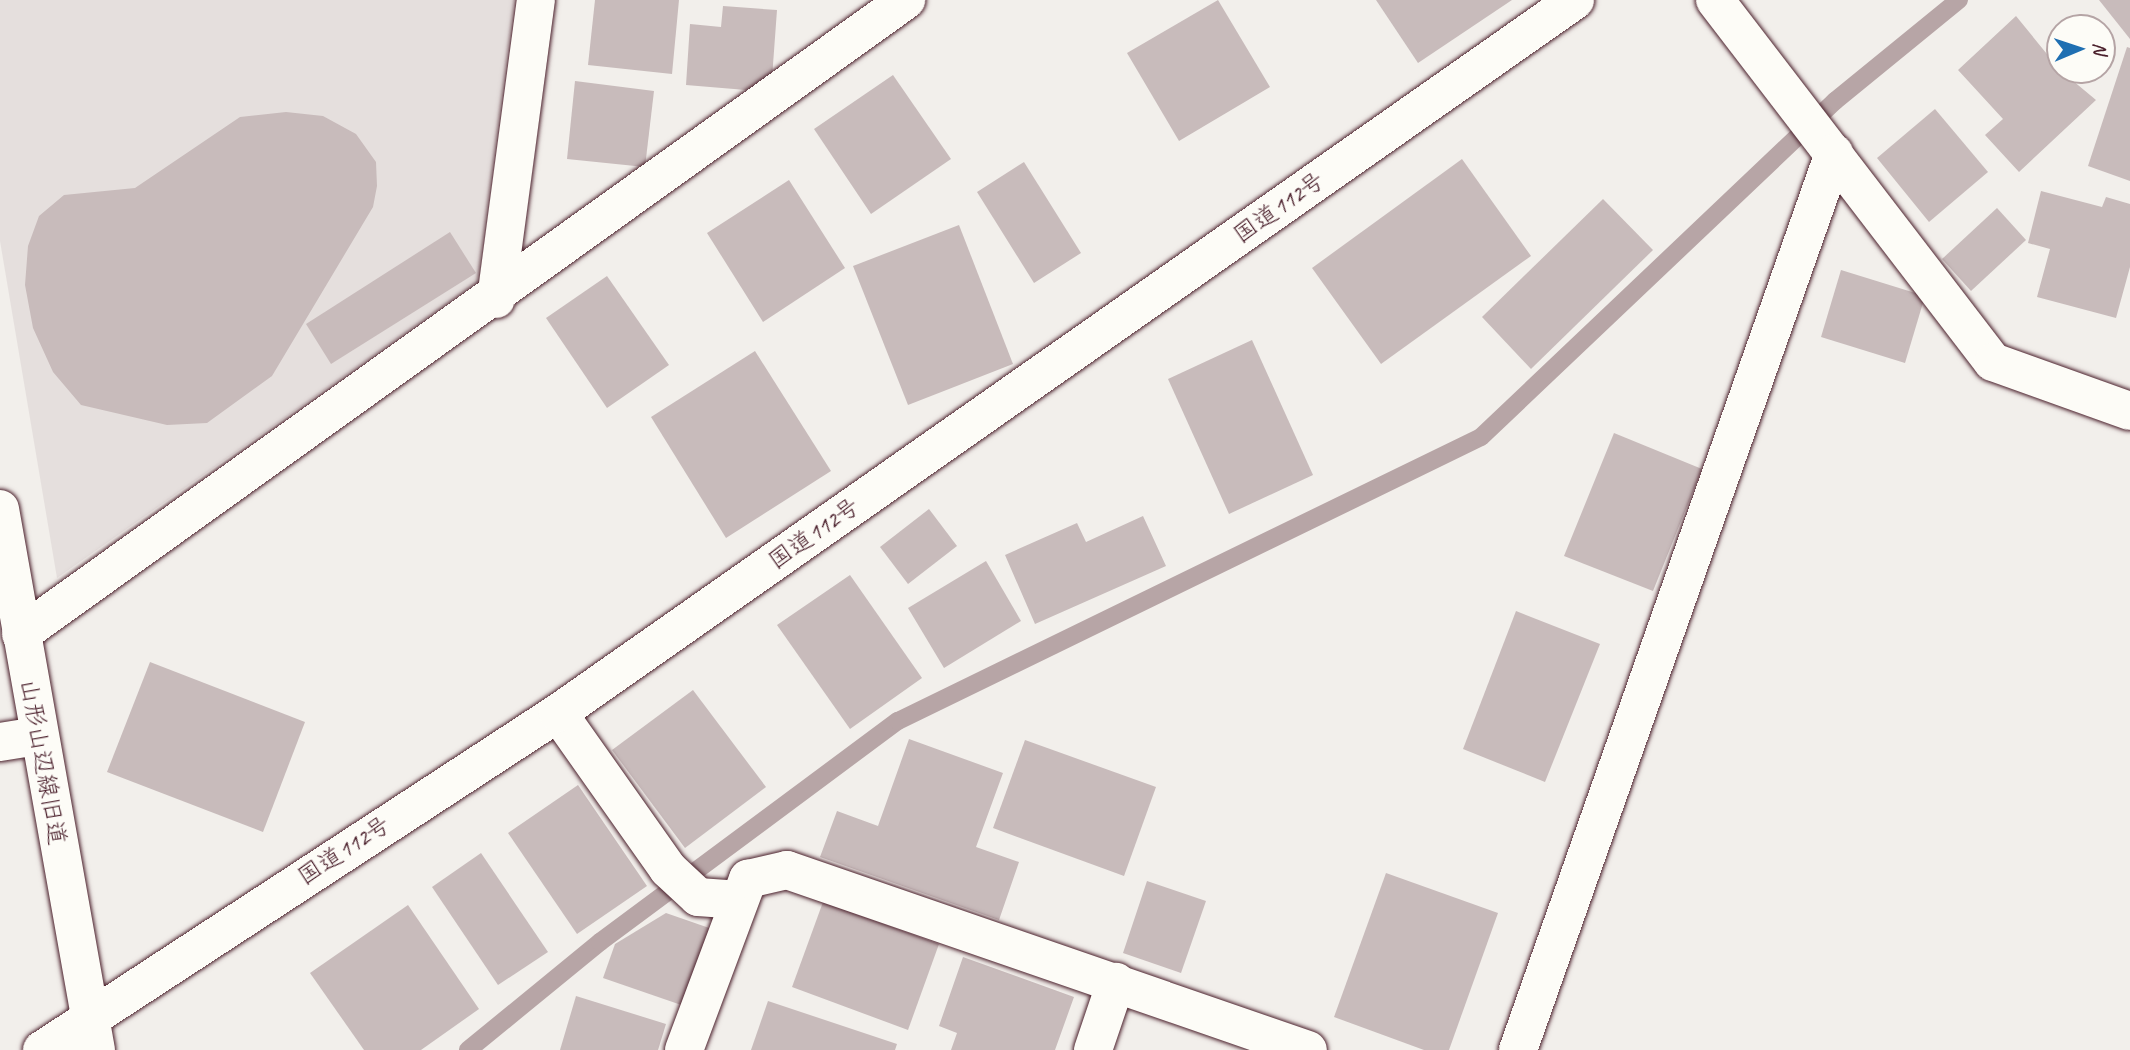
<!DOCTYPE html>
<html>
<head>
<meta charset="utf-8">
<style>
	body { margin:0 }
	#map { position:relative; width:2130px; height:1050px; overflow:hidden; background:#f2efeb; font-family:Caveat,"Klee One",sans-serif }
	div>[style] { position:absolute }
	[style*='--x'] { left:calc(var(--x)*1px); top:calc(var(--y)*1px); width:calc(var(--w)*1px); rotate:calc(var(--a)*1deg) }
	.built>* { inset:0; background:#e5dfdd }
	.stream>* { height:18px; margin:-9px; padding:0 9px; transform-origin:9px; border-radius:9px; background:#b7a5a6 }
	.building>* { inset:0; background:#c8bbbb }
	.roads { filter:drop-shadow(0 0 2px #4a1f2b) drop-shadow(0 0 2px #4a1f2b) }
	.minor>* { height:38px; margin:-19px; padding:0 19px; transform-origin:19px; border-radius:19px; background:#fdfcf7 }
	.highway>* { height:38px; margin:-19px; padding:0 19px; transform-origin:19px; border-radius:19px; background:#fdfcf7 }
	span { translate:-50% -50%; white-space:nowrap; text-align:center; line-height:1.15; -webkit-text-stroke:5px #fdfcf7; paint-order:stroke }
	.street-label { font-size:24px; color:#4a1f2b }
	.north { position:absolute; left:2046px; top:14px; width:70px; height:70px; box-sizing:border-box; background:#fdfcf7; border:2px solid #b5a4a5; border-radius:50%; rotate:88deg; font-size:19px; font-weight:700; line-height:28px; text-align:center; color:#4a1f2b }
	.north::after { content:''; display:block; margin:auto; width:24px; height:32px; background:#1f6fb2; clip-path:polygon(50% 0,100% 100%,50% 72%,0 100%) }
</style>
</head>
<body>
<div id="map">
	<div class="built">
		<div style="clip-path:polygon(0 0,514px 0,477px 282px,57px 578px,0 241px)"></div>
	</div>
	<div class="stream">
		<div style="--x:468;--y:1050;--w:171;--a:-39.3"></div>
		<div style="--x:600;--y:942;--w:371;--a:-36.6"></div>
		<div style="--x:898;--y:721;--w:648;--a:-25.97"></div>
		<div style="--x:1481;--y:437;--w:488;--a:-43.5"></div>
		<div style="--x:1835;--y:101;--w:160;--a:-39.2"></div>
	</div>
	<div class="building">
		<div style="clip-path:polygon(595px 0,679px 0,672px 74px,588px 65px)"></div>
		<div style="clip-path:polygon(1218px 0,1270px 87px,1179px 141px,1127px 53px)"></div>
		<div style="clip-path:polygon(1376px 0,1512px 0,1418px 63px)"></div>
		<div style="clip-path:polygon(2099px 0,2130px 0,2130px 39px)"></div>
		<div style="clip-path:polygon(723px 6px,777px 10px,771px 92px,686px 85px,690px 24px,721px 27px)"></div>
		<div style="clip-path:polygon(2016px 16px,2060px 70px,2096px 100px,2019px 172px,1985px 135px,2003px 119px,1958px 70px)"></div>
		<div style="clip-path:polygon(2127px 47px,2130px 48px,2130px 181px,2088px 166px)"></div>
		<div style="clip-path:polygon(893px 75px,951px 159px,871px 214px,814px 129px)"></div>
		<div style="clip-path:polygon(575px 81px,654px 91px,645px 167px,567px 159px)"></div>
		<div style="clip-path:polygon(1935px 109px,1988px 172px,1929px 222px,1877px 158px)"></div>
		<div style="clip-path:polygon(286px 112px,323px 116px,356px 134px,376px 162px,377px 186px,373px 207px,272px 376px,207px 423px,167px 425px,81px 405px,53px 372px,33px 328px,25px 285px,28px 246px,39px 216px,64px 195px,135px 188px,240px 117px)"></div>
		<div style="clip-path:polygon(1462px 159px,1531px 256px,1381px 364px,1312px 268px)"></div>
		<div style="clip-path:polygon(1024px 162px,1081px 253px,1034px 283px,977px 192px)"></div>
		<div style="clip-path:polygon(789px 180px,845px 268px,763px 322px,707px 233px)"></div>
		<div style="clip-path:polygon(2041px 191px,2102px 207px,2106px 197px,2130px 204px,2130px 267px,2116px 318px,2037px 297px,2050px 249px,2028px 243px)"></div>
		<div style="clip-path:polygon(1603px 199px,1653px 250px,1531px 369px,1482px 317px)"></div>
		<div style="clip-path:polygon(1997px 208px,2026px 240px,1971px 291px,1942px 259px)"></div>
		<div style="clip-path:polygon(959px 225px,1013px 364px,908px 405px,853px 266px)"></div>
		<div style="clip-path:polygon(450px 232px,476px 273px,331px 364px,306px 324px)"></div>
		<div style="clip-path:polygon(1841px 270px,1925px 296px,1905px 363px,1821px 337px)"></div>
		<div style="clip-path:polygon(607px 276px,669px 365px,607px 408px,546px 318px)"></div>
		<div style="clip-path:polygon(1252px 340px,1313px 475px,1229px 514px,1168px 379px)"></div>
		<div style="clip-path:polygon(755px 351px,831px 471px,726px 538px,651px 417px)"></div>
		<div style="clip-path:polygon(1614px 433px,1702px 469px,1653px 591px,1564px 556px)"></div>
		<div style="clip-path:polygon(929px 509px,957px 546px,908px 584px,880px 547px)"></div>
		<div style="clip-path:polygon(1143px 516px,1166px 566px,1035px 624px,1005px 555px,1077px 523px,1086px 542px)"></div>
		<div style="clip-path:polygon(986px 561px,1021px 621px,944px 668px,908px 608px)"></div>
		<div style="clip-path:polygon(850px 575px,922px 678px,850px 729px,777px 625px)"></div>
		<div style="clip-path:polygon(1516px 611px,1600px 644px,1545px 782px,1463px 749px)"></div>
		<div style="clip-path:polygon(150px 662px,305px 722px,263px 832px,107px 772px)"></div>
		<div style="clip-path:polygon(693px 690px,766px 787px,685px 848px,612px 750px)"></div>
		<div style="clip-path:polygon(909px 739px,1003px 773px,976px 847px,1019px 862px,999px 920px,820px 857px,837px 811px,878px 826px)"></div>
		<div style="clip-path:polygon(1025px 740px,1156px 787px,1124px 876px,993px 828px)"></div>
		<div style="clip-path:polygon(578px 785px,647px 886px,577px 934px,508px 833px)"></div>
		<div style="clip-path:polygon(481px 853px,548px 952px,498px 985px,432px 887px)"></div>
		<div style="clip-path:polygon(1386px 873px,1498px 913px,1449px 1050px,1424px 1050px,1334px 1017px)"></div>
		<div style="clip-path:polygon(1147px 881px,1206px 901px,1181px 973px,1123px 953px)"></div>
		<div style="clip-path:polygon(823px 902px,939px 944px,908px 1030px,792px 987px)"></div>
		<div style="clip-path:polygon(408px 905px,479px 1009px,421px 1050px,364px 1050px,310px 973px)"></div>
		<div style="clip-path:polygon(666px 913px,715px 930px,690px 1008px,603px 978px,615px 944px)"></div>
		<div style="clip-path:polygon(963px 957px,1074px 997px,1055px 1050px,951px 1050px,957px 1033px,939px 1026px)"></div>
		<div style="clip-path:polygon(576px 996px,666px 1024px,658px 1050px,560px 1050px)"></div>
		<div style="clip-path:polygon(768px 1001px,897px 1044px,895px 1050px,751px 1050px)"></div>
	</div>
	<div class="roads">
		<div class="minor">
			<div style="--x:1715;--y:0;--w:456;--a:52.5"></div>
			<div style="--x:1993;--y:362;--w:145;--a:19.7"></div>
			<div style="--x:496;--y:299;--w:302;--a:-82.4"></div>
			<div style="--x:0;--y:509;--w:549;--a:79.94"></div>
			<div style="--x:21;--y:634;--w:1089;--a:-35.62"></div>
			<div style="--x:558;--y:713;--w:191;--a:54.8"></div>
			<div style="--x:668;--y:869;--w:41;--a:43"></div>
			<div style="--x:698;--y:897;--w:39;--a:4"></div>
			<div style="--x:0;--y:742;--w:38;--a:-9"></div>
			<div style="--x:684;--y:1050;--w:183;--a:-69.5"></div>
			<div style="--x:748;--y:879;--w:40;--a:-13"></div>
			<div style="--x:787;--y:870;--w:551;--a:19.06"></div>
			<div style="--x:1093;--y:1050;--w:72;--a:-71.3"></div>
			<div style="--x:1518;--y:1050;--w:951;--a:-70.59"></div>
		</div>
		<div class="highway">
			<div style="--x:42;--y:1050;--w:616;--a:-33.15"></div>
			<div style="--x:558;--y:713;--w:1242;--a:-35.03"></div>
		</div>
	</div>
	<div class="street-label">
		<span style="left:1279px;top:208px;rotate:-35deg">国道112号</span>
		<span style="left:814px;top:534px;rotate:-35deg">国道112号</span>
		<span style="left:43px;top:762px;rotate:80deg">山形山辺線旧道</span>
		<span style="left:344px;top:851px;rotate:-33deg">国道112号</span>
	</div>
	<div class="north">N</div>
</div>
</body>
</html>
